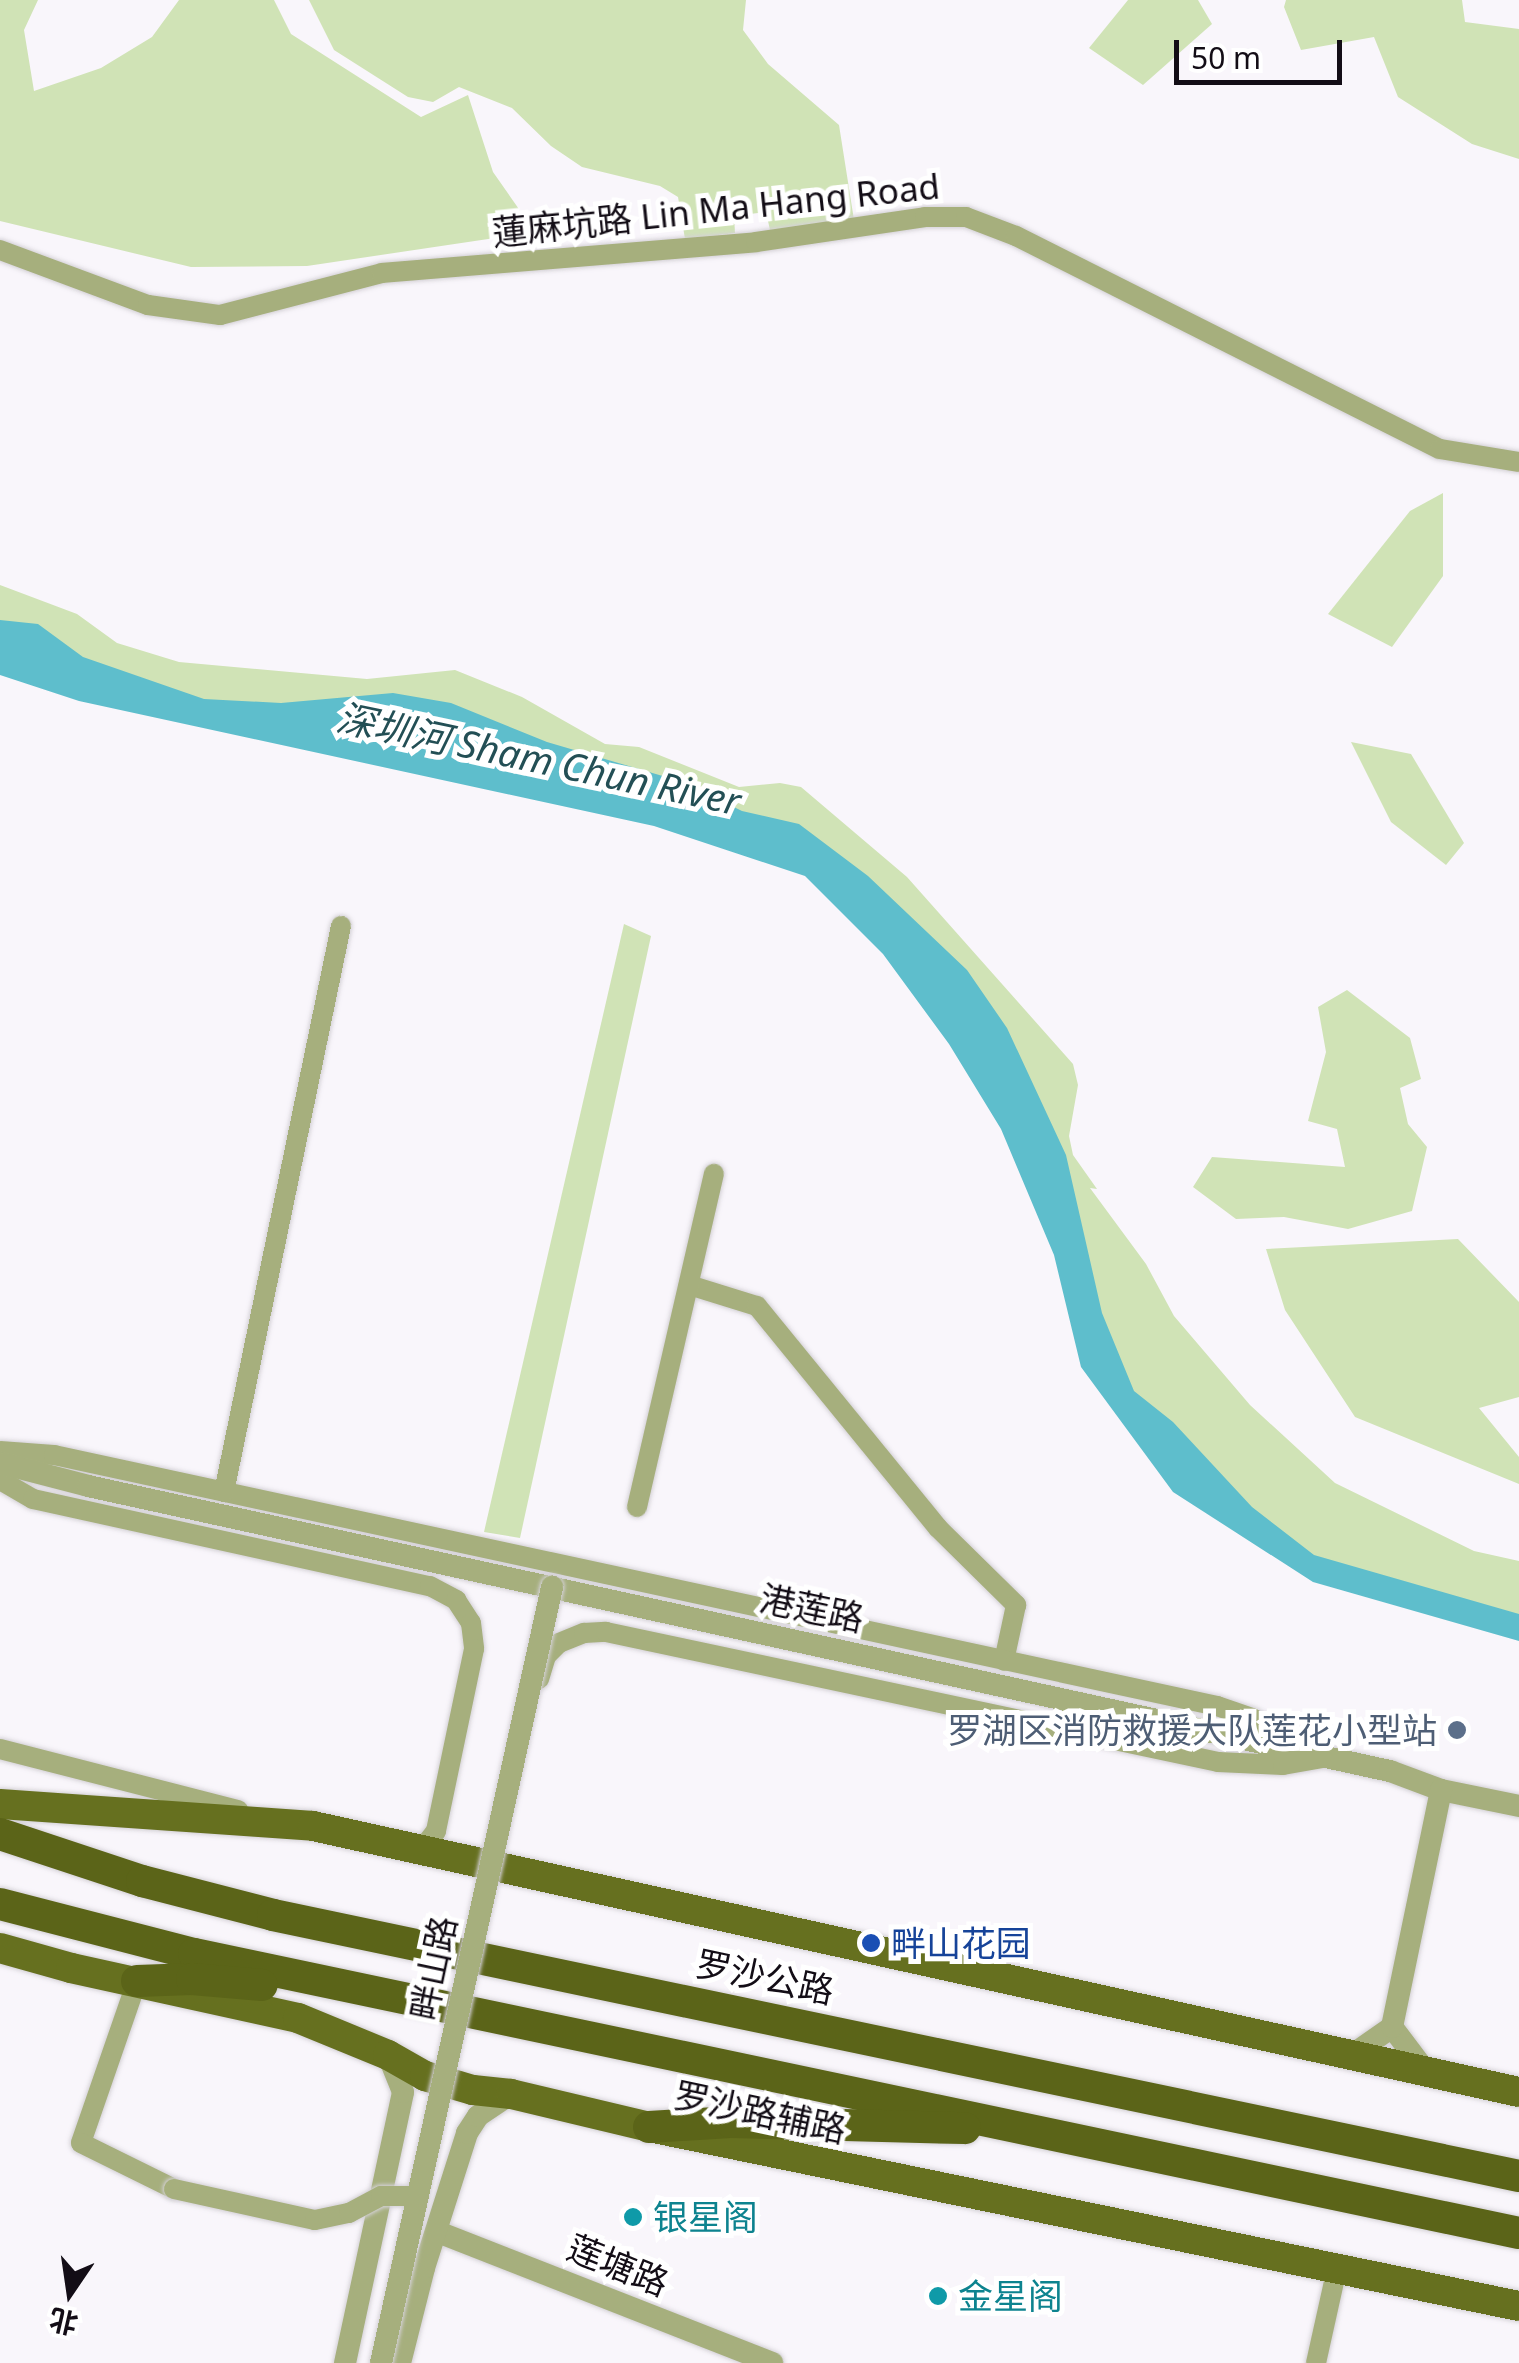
<!DOCTYPE html>
<html>
<head>
<meta charset="utf-8">
<style>
	body { margin:0 }
	#map { position:relative; width:1519px; height:2363px; overflow:hidden; background:#f9f6fb; font-family:"Noto Sans","Noto Sans SC",sans-serif }
	div>[style] { position:absolute }
	[style*='--x'] { left:calc(var(--x)*1px); top:calc(var(--y)*1px); width:calc(var(--w)*1px); rotate:calc(var(--a)*1deg) }
	.green>* { inset:0; background:#d0e3b6 }
	.water>* { inset:0; background:#5ebecc }
	.roads { filter:drop-shadow(0 0 2px #d4d1d6) drop-shadow(0 0 2px #d4d1d6) }
	.minor>* { height:20px; margin:-10px; padding:0 10px; transform-origin:10px; border-radius:10px; background:#a6af7d }
	.tertiary>* { height:22px; margin:-11px; padding:0 11px; transform-origin:11px; border-radius:11px; background:#a6af7d }
	.primary>* { height:30px; margin:-15px; padding:0 15px; transform-origin:15px; border-radius:15px; background:#66701f }
	.trunk>* { height:32px; margin:-16px; padding:0 16px; transform-origin:16px; border-radius:16px; background:#5b6418 }
	.bridges { filter:drop-shadow(0 0 2px #d4d1d6) drop-shadow(0 0 2px #d4d1d6) }
	.minor-bridge>* { height:20px; margin:-10px; padding:0 10px; transform-origin:10px; border-radius:10px; background:#a6af7d }
	.tertiary-bridge>* { height:22px; margin:-11px; padding:0 11px; transform-origin:11px; border-radius:11px; background:#a6af7d }
	.dots>* { width:28px; height:28px; translate:-50% -50%; box-sizing:border-box; border:5px solid #fff; border-radius:50% }
	span { translate:-50% -50%; white-space:nowrap; text-align:center; line-height:1.15; -webkit-text-stroke:10px #fff; paint-order:stroke }
	.street-label { font-size:35px; color:#130d16 }
	.service-label { font-size:35px; color:#4e5e75 }
	.right { translate:-100% -50%; text-align:right }
	.transit-label { font-size:35px; color:#164399 }
	.left { translate:0 -50%; text-align:left }
	.culture-label { font-size:35px; color:#0d838f }
	.water-label { font-size:38px; color:#234f55; font-style:italic }
	.north { position:absolute; left:20px; top:2243px; width:100px; height:100px; -webkit-text-stroke:8px #fff; paint-order:stroke; rotate:193deg; font-size:28px; font-weight:700; line-height:40px; text-align:center; color:#130d16 }
	.north::after { content:''; display:block; margin:auto; width:35px; height:45px; background:#130d16; clip-path:polygon(50% 0,100% 100%,50% 72%,0 100%) }
	.scale { position:absolute; left:1174px; top:40px; width:168px; height:45px; box-sizing:border-box; border:5px solid #130d16; border-top:0; padding-left:12px; font-size:30px; line-height:35px; white-space:nowrap; color:#130d16; -webkit-text-stroke:8px #fff; paint-order:stroke }
</style>
</head>
<body>
<div id="map">
	<div class="green">
		<div style="clip-path:polygon(0 0,38px 0,24px 30px,34px 91px,101px 68px,152px 37px,179px 0,274px 0,291px 34px,421px 117px,468px 95px,493px 172px,535px 232px,307px 266px,191px 267px,0 221px)"></div>
		<div style="clip-path:polygon(309px 0,746px 0,743px 30px,768px 64px,839px 125px,854px 220px,770px 230px,766px 212px,734px 216px,735px 233px,685px 239px,678px 197px,660px 186px,582px 167px,551px 146px,512px 108px,459px 87px,433px 102px,408px 97px,334px 50px)"></div>
		<div style="clip-path:polygon(1128px 0,1198px 0,1212px 24px,1143px 85px,1089px 48px)"></div>
		<div style="clip-path:polygon(1286px 0,1462px 0,1465px 22px,1519px 29px,1519px 159px,1472px 144px,1398px 97px,1374px 37px,1301px 50px,1284px 7px)"></div>
		<div style="clip-path:polygon(1443px 493px,1443px 576px,1392px 647px,1328px 614px,1410px 511px)"></div>
		<div style="clip-path:polygon(0 585px,77px 614px,117px 643px,179px 662px,367px 679px,455px 670px,522px 697px,605px 744px,639px 747px,739px 787px,780px 783px,801px 787px,907px 877px,1073px 1064px,1078px 1085px,1069px 1136px,1073px 1155px,1097px 1189px,1090px 1188px,1146px 1264px,1174px 1316px,1250px 1405px,1335px 1483px,1474px 1551px,1519px 1561px,1519px 1632px,1281px 1544px,1139px 1420px,1050px 1175px,850px 883px,740px 827px,111px 695px,0 635px)"></div>
		<div style="clip-path:polygon(1351px 742px,1411px 754px,1464px 843px,1446px 865px,1391px 822px)"></div>
		<div style="clip-path:polygon(624px 924px,651px 936px,520px 1538px,484px 1532px)"></div>
		<div style="clip-path:polygon(1347px 990px,1410px 1038px,1421px 1079px,1400px 1088px,1408px 1124px,1427px 1147px,1412px 1211px,1348px 1229px,1284px 1217px,1236px 1219px,1193px 1187px,1212px 1157px,1345px 1167px,1337px 1129px,1308px 1121px,1326px 1052px,1318px 1007px)"></div>
		<div style="clip-path:polygon(1458px 1239px,1519px 1302px,1519px 1397px,1479px 1408px,1519px 1457px,1519px 1484px,1355px 1417px,1285px 1310px,1266px 1249px)"></div>
	</div>
	<div class="water">
		<div style="clip-path:polygon(0 620px,38px 624px,83px 657px,204px 699px,281px 703px,393px 693px,451px 703px,547px 742px,683px 782px,742px 811px,799px 824px,868px 876px,967px 970px,1007px 1028px,1066px 1155px,1102px 1313px,1134px 1391px,1173px 1422px,1252px 1507px,1314px 1555px,1519px 1614px,1519px 1641px,1313px 1582px,1173px 1492px,1081px 1367px,1054px 1255px,1001px 1129px,949px 1044px,883px 954px,805px 876px,654px 826px,79px 701px,0 675px)"></div>
	</div>
	<div class="roads">
		<div class="minor">
			<div style="--x:0;--y:250;--w:158;--a:20.4"></div>
			<div style="--x:148;--y:305;--w:73;--a:7.9"></div>
			<div style="--x:220;--y:315;--w:167;--a:-14.5"></div>
			<div style="--x:382;--y:273;--w:375;--a:-4.7"></div>
			<div style="--x:756;--y:242;--w:171;--a:-8.4"></div>
			<div style="--x:925;--y:217;--w:41;--a:0"></div>
			<div style="--x:966;--y:217;--w:53;--a:20.8"></div>
			<div style="--x:1016;--y:236;--w:474;--a:26.7"></div>
			<div style="--x:1440;--y:449;--w:80;--a:9.3"></div>
			<div style="--x:689;--y:1285;--w:71;--a:17.2"></div>
			<div style="--x:757;--y:1306;--w:286;--a:50.8"></div>
			<div style="--x:938;--y:1528;--w:110;--a:44.6"></div>
			<div style="--x:1016;--y:1605;--w:57;--a:102.1"></div>
			<div style="--x:0;--y:1451;--w:54;--a:4.2"></div>
			<div style="--x:54;--y:1455;--w:1190;--a:12.18"></div>
			<div style="--x:1217;--y:1706;--w:37;--a:19"></div>
			<div style="--x:1252;--y:1718;--w:65;--a:28.5"></div>
			<div style="--x:0;--y:1480;--w:38;--a:30"></div>
			<div style="--x:33;--y:1499;--w:406;--a:12.4"></div>
			<div style="--x:430;--y:1586;--w:30;--a:28"></div>
			<div style="--x:456;--y:1600;--w:27;--a:57"></div>
			<div style="--x:471;--y:1623;--w:26;--a:83"></div>
			<div style="--x:474;--y:1649;--w:186;--a:101.8"></div>
			<div style="--x:436;--y:1831;--w:24;--a:128"></div>
			<div style="--x:224;--y:1492;--w:578;--a:-78.32"></div>
			<div style="--x:637;--y:1507;--w:342;--a:-77"></div>
			<div style="--x:539;--y:1679;--w:24;--a:-73"></div>
			<div style="--x:546;--y:1656;--w:18;--a:-45"></div>
			<div style="--x:559;--y:1643;--w:27;--a:-22"></div>
			<div style="--x:584;--y:1633;--w:22;--a:-3"></div>
			<div style="--x:606;--y:1632;--w:626;--a:11.99"></div>
			<div style="--x:1218;--y:1762;--w:65;--a:2.6"></div>
			<div style="--x:1283;--y:1765;--w:39;--a:-10"></div>
			<div style="--x:0;--y:1749;--w:246;--a:14.4"></div>
			<div style="--x:137;--y:1981;--w:171;--a:109.1"></div>
			<div style="--x:81;--y:2143;--w:104;--a:26.3"></div>
			<div style="--x:1316;--y:2363;--w:97;--a:-77.5"></div>
		</div>
		<div class="tertiary">
			<div style="--x:0;--y:1463;--w:91;--a:14.6"></div>
			<div style="--x:88;--y:1486;--w:1333;--a:12.35"></div>
			<div style="--x:1390;--y:1771;--w:54;--a:20.4"></div>
			<div style="--x:1441;--y:1790;--w:80;--a:11.6"></div>
			<div style="--x:1392;--y:2027;--w:56;--a:52.9"></div>
			<div style="--x:1352;--y:2055;--w:49;--a:-35"></div>
			<div style="--x:1392;--y:2027;--w:242;--a:-78.3"></div>
			<div style="--x:438;--y:2232;--w:359;--a:21.4"></div>
			<div style="--x:345;--y:2363;--w:277;--a:-77.9"></div>
			<div style="--x:403;--y:2092;--w:40;--a:-112"></div>
			<div style="--x:400;--y:2363;--w:98;--a:-75.8"></div>
			<div style="--x:424;--y:2268;--w:142;--a:-72.3"></div>
			<div style="--x:467;--y:2133;--w:20;--a:-57"></div>
			<div style="--x:478;--y:2116;--w:40;--a:-34"></div>
		</div>
		<div class="primary">
			<div style="--x:0;--y:1804;--w:314;--a:4"></div>
			<div style="--x:313;--y:1826;--w:1235;--a:12.44"></div>
			<div style="--x:0;--y:1948;--w:74;--a:15.7"></div>
			<div style="--x:71;--y:1968;--w:232;--a:12.4"></div>
			<div style="--x:298;--y:2018;--w:97;--a:22.3"></div>
			<div style="--x:388;--y:2055;--w:43;--a:29.6"></div>
			<div style="--x:425;--y:2076;--w:50;--a:16.3"></div>
			<div style="--x:473;--y:2090;--w:38;--a:6"></div>
			<div style="--x:511;--y:2094;--w:142;--a:13.4"></div>
			<div style="--x:649;--y:2127;--w:888;--a:11.63"></div>
		</div>
		<div class="trunk">
			<div style="--x:0;--y:1834;--w:150;--a:18.3"></div>
			<div style="--x:142;--y:1881;--w:135;--a:14.5"></div>
			<div style="--x:273;--y:1915;--w:1273;--a:11.83"></div>
			<div style="--x:0;--y:1904;--w:200;--a:14.5"></div>
			<div style="--x:194;--y:1954;--w:1354;--a:11.89"></div>
			<div style="--x:137;--y:1981;--w:55;--a:-2.1"></div>
			<div style="--x:192;--y:1979;--w:70;--a:4.9"></div>
			<div style="--x:649;--y:2127;--w:82;--a:-3.5"></div>
			<div style="--x:731;--y:2122;--w:234;--a:1.5"></div>
		</div>
	</div>
	<div class="bridges">
		<div class="minor-bridge">
			<div style="--x:174;--y:2189;--w:144;--a:12.4"></div>
			<div style="--x:315;--y:2220;--w:35;--a:-12"></div>
			<div style="--x:349;--y:2213;--w:36;--a:-28"></div>
			<div style="--x:381;--y:2196;--w:37;--a:0"></div>
		</div>
		<div class="tertiary-bridge">
			<div style="--x:381;--y:2363;--w:795;--a:-77.57"></div>
		</div>
	</div>
	<div class="dots">
		<div style="left:1457px;top:1730px;background:#5c6f8a"></div>
		<div style="left:871px;top:1943px;background:#1a4fb4"></div>
		<div style="left:633px;top:2217px;background:#0f9aa8"></div>
		<div style="left:938px;top:2296px;background:#0f9aa8"></div>
	</div>
	<div class="street-label">
		<span style="left:716px;top:209px;rotate:-6deg">蓮麻坑路 Lin Ma Hang Road</span>
		<span style="left:812px;top:1608px;rotate:12deg">港莲路</span>
		<span style="left:433px;top:1968px;rotate:-78deg">畔山路</span>
		<span style="left:765px;top:1977px;rotate:12deg">罗沙公路</span>
		<span style="left:760px;top:2112px;rotate:12deg">罗沙路辅路</span>
		<span style="left:618px;top:2265px;rotate:22deg">莲塘路</span>
	</div>
	<div class="service-label">
		<span class="right" style="left:1437px;top:1730px">罗湖区消防救援大队莲花小型站</span>
	</div>
	<div class="transit-label">
		<span class="left" style="left:891px;top:1943px">畔山花园</span>
	</div>
	<div class="culture-label">
		<span class="left" style="left:653px;top:2217px">银星阁</span>
		<span class="left" style="left:958px;top:2296px">金星阁</span>
	</div>
	<div class="water-label">
		<span style="left:539px;top:759px;rotate:12deg">深圳河 Sham Chun River</span>
	</div>
	<div class="north">北</div>
	<div class="scale">50 m</div>
</div>
</body>
</html>
